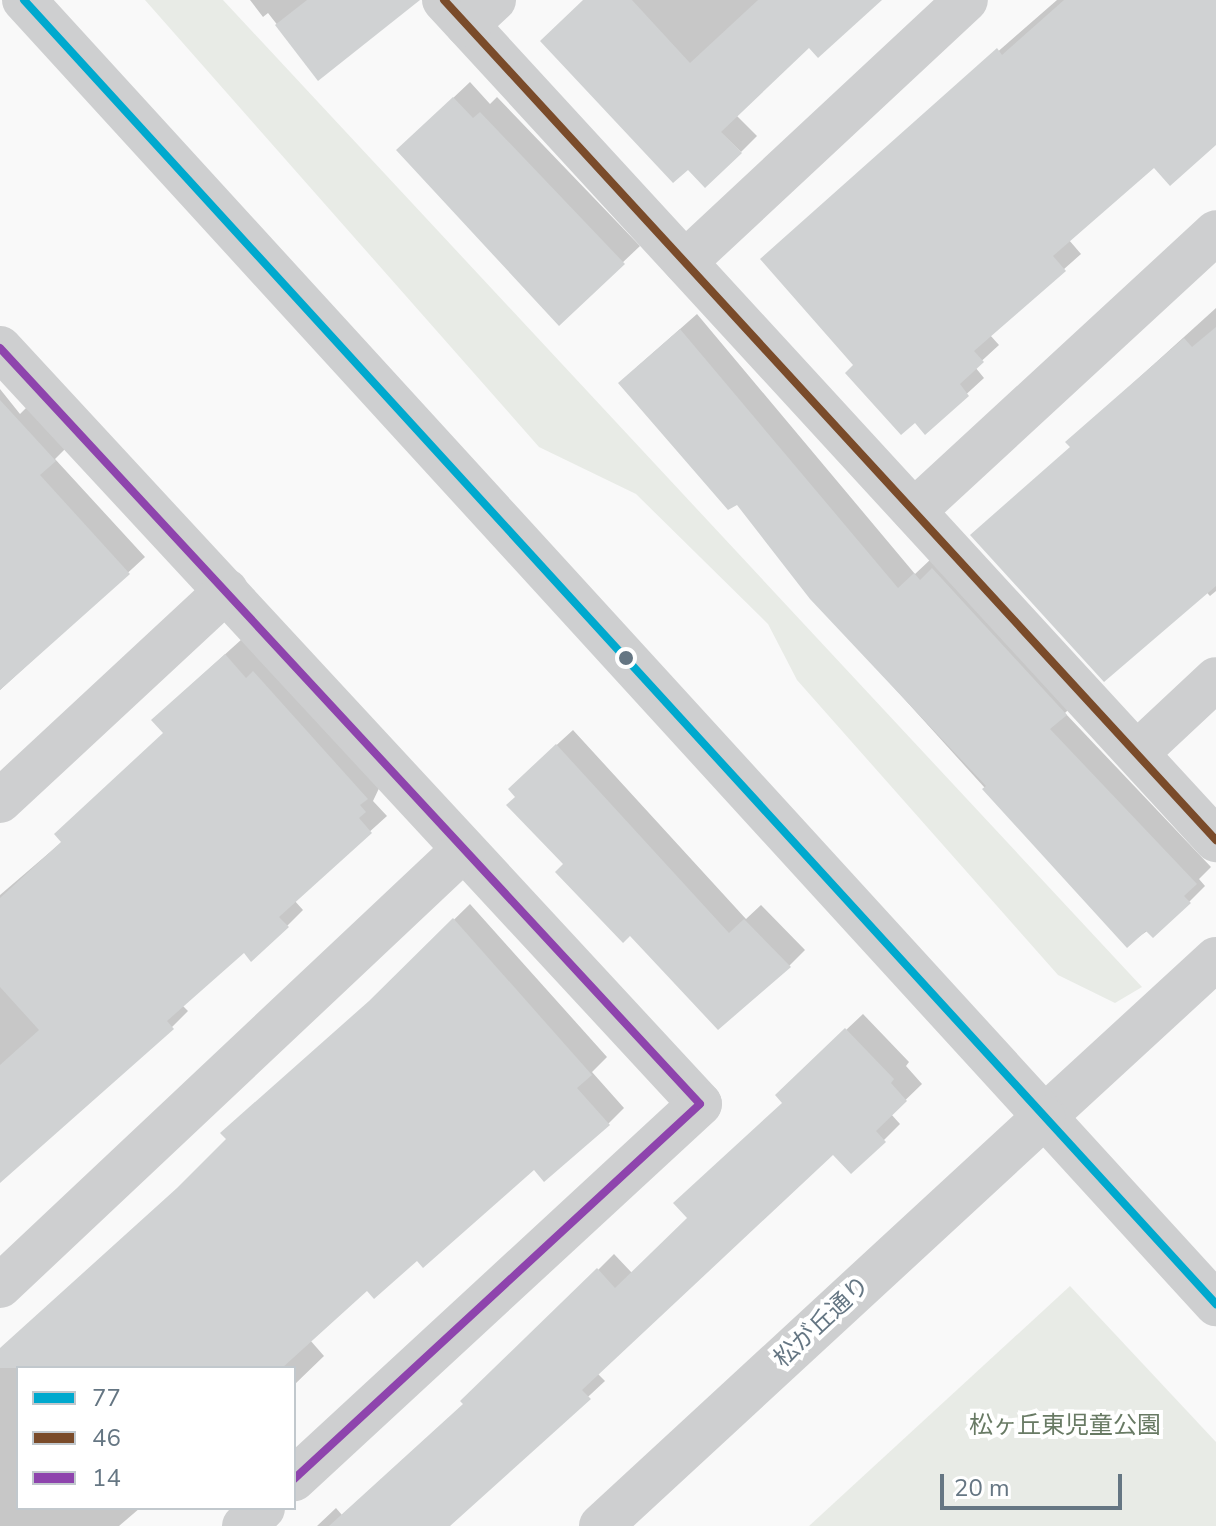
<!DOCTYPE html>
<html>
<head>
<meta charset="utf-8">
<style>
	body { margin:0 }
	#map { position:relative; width:1216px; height:1526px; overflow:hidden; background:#f9f9f9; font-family:"Nunito Sans","Noto Sans JP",sans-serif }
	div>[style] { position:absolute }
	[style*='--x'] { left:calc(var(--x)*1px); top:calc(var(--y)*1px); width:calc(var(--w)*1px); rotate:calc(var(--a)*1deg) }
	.green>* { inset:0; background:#e8ebe6 }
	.shadow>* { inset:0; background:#0003 }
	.building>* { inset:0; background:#d0d2d3 }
	.minor>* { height:44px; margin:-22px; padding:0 22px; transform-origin:22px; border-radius:22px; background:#cecfd0 }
	.tertiary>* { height:44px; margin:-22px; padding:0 22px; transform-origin:22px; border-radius:22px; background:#cecfd0 }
	.bus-1>* { height:8px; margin:-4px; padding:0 4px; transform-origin:4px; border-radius:4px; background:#00a9ce }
	.bus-2>* { height:8px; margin:-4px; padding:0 4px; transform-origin:4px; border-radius:4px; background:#7a4b2a }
	.bus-3>* { height:8px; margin:-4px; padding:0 4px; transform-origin:4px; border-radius:4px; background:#8e44ad }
	.dots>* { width:22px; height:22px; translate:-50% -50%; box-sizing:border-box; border:4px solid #fff; border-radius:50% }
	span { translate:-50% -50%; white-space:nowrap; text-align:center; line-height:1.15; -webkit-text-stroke:8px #fff; paint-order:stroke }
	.street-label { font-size:24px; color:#657683 }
	.park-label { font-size:24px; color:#687a64 }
	.legend { position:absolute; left:16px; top:1366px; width:280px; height:144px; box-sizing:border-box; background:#fff; border:2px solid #c1c8cd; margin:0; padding:10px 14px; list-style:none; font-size:24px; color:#657683 }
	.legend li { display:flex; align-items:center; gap:16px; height:40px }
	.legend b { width:40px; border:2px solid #c1c8cd }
	.scale { position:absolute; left:940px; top:1474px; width:182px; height:36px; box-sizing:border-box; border:4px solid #657683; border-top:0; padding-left:10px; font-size:24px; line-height:28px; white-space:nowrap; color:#657683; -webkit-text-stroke:6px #fff; paint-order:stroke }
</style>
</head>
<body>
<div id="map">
	<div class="green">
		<div style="clip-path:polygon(145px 0,223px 0,1142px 987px,1115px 1003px,1058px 975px,797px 680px,768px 624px,636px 494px,539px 447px)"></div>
		<div style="clip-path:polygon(1070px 1286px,1216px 1442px,1216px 1526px,809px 1526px)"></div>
	</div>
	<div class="shadow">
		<div style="clip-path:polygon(250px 0,405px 0,409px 5px,319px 78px,268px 13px,263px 17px)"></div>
		<div style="clip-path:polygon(584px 0,879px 0,809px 46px,736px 115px,757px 136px,741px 152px)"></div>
		<div style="clip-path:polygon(1057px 0,1216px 0,1216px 142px,1154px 165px,1069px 240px,1081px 254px,990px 335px,999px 345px,975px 367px,984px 378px,925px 432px,856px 365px,779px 243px)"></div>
		<div style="clip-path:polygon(470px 82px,490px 104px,497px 97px,640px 246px,559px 323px,415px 134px)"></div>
		<div style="clip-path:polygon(1216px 308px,1216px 591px,1210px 596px,1068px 442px)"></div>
		<div style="clip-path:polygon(697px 314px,915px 574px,931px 559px,1081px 697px,1065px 713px,1211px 867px,1199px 879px,1205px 886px,1189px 902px,1127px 945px,812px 597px,637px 367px)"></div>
		<div style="clip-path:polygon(0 389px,20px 414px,32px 402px,70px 444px,55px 459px,145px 557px,0 690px)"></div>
		<div style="clip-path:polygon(242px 639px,382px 782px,373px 801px,387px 816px,294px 900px,303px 910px,287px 926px,244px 950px,182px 1005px,188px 1011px,172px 1027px,0 1181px,0 895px,63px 841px,165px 732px,170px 704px)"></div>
		<div style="clip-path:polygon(573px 730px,746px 919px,761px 905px,805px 950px,789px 966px,566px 864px,517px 797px,526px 773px)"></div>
		<div style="clip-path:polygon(470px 904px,607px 1057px,592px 1072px,624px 1108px,608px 1124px,534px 1168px,417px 1259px,367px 1288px,310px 1340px,324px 1356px,294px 1385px,294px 1368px,18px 1368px,18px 1508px,140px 1508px,119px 1526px,0 1526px,0 1349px,196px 1172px)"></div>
		<div style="clip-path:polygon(863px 1014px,909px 1062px,906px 1066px,922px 1084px,891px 1114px,900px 1124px,884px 1140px,851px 1171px,833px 1152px,597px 1373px,605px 1381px,449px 1526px,317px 1526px,336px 1508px,342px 1515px,465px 1403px,614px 1254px,632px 1273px,690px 1218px,784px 1102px,793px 1080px)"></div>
	</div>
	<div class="building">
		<div style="clip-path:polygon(307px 0,420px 0,318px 81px,275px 25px)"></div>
		<div style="clip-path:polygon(583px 0,632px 0,690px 63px,758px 0,882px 0,818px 58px,809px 48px,721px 132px,742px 153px,705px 188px,688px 170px,673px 183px,540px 41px)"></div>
		<div style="clip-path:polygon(1064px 0,1216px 0,1216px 145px,1170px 186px,1154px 168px,1053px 256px,1066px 271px,974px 351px,984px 362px,960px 384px,969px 396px,925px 435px,915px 423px,901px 435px,845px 373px,853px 365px,760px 259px,997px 48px,1002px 55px)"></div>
		<div style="clip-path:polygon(453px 97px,473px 118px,480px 112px,625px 264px,559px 326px,396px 150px)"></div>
		<div style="clip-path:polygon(1216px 327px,1216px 586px,1104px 682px,970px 535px,1070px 447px,1065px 442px,1184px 338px,1192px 347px)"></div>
		<div style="clip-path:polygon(680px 329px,898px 588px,914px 573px,920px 580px,932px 568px,1067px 715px,1050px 729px,1197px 884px,1184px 896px,1191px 903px,1153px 938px,1146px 931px,1127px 948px,982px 789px,986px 786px,810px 599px,737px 505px,728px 510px,618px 383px)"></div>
		<div style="clip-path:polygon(0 400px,56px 461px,40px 475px,130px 574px,0 690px)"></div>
		<div style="clip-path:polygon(225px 654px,246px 678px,253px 671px,368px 799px,360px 805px,366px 812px,359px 818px,372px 833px,279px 917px,289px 927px,251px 962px,244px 953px,167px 1021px,174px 1029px,0 1183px,0 1065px,39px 1030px,0 987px,0 898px,61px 842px,54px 834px,163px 733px,151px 720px)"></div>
		<div style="clip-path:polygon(556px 744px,729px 933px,744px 919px,791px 967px,718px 1030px,630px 936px,623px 943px,555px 872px,563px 864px,506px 805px,515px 797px,508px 789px)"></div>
		<div style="clip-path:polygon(453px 918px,592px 1075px,577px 1088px,610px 1125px,544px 1182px,534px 1170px,423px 1268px,417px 1261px,374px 1299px,367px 1291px,282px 1368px,0 1368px,0 1348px,177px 1188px,226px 1139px,220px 1133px,369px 1001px)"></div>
		<div style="clip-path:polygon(845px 1028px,894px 1079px,891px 1083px,907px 1101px,876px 1131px,886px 1142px,851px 1174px,833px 1155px,582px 1390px,591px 1399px,450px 1526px,329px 1526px,463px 1404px,460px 1401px,597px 1268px,615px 1288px,687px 1218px,673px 1203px,782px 1103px,775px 1095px)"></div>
	</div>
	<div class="minor">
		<div style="--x:444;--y:0;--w:1141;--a:47.42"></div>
		<div style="--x:467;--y:25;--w:37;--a:-43"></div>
		<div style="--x:685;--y:262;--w:384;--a:-43"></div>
		<div style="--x:0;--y:348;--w:1030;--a:47.2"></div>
		<div style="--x:700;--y:1104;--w:553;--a:137.27"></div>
		<div style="--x:914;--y:511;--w:411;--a:-42.7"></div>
		<div style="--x:1137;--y:753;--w:108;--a:-43.1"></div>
		<div style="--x:0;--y:801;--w:309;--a:-42.9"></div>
		<div style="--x:1043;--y:1118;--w:235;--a:-42.6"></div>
		<div style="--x:0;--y:1286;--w:637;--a:-43.28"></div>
		<div style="--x:244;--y:1526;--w:26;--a:-43"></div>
	</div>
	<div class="tertiary">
		<div style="--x:24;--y:0;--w:1767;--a:47.57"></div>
		<div style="--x:601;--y:1526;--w:602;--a:-42.71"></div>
	</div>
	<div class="bus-1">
		<div style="--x:24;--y:0;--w:1767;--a:47.57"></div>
	</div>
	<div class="bus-2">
		<div style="--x:444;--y:0;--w:1141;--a:47.42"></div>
	</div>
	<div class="bus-3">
		<div style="--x:0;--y:348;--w:1030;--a:47.2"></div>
		<div style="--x:700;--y:1104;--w:553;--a:137.27"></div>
	</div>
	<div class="dots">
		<div style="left:626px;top:658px;background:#657683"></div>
	</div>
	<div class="street-label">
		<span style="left:822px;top:1322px;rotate:-43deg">松が丘通り</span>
	</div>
	<div class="park-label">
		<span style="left:1065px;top:1426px">松ヶ丘東児童公園</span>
	</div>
	<ul class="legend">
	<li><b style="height:10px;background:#00a9ce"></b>77</li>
	<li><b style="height:10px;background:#7a4b2a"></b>46</li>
	<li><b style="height:10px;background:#8e44ad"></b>14</li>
	</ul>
	<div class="scale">20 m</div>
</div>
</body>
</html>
